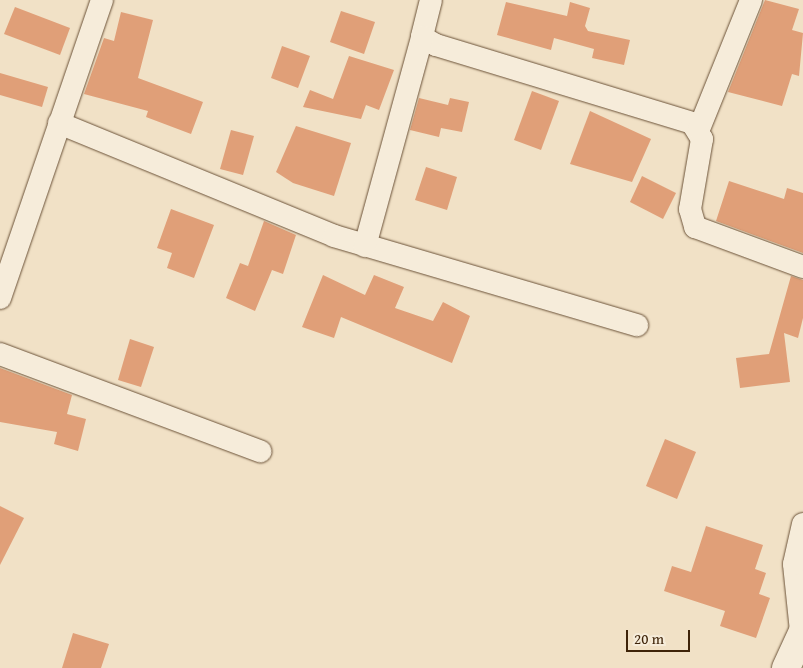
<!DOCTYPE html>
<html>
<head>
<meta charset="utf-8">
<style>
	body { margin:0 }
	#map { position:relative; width:803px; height:668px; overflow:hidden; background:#f1e1c6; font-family:"Gentium Book Plus",serif }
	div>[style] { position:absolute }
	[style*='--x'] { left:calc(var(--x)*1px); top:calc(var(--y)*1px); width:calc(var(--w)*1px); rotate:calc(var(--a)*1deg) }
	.building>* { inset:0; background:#e09f78 }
	.roads { filter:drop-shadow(0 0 1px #6b5238) drop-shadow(0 0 1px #6b5238) }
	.street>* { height:22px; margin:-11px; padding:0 11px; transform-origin:11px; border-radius:11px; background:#f6ecda }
	.secondary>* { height:28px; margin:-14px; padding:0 14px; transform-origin:14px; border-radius:14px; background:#f6ecda }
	span { translate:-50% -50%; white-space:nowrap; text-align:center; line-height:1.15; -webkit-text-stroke:4px #f6ecda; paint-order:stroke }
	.scale { position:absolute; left:626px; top:630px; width:64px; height:22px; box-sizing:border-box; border:2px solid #3e2308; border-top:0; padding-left:6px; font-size:15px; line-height:18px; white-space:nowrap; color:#3e2308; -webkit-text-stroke:4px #f6ecda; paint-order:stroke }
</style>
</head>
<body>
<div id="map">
	<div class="building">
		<div style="clip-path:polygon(765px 0,799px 9px,792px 30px,803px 33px,799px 76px,792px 74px,782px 106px,728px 92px)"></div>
		<div style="clip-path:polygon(506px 2px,567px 16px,570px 2px,590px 8px,585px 26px,588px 31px,630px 40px,624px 65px,592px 58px,594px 49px,554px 38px,551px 50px,497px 35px)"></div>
		<div style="clip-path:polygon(15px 7px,70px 28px,60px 55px,4px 34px)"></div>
		<div style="clip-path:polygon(341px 11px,375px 22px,364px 54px,330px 42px)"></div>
		<div style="clip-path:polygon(121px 12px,153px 20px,138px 78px,203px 102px,191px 134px,146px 117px,148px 111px,84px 94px,104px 38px,114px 41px)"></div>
		<div style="clip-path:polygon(282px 46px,310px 56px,298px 88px,271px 78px)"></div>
		<div style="clip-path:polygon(349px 56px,394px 70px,379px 110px,366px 105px,361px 119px,303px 107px,310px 90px,333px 99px)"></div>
		<div style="clip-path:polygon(0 73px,48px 87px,42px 107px,0 95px)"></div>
		<div style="clip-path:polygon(532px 91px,559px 101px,541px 150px,514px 140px)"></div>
		<div style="clip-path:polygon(419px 98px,448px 105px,450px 98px,469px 102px,462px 132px,441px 128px,439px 137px,410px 130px)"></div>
		<div style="clip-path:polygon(590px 111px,651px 139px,632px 182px,570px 164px)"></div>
		<div style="clip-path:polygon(296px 126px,351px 143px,334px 196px,293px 183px,276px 172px)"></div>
		<div style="clip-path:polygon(231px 130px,254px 136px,243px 175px,220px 169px)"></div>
		<div style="clip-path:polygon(426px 167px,457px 177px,447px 210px,415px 200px)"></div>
		<div style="clip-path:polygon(642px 176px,676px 193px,663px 219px,630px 202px)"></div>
		<div style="clip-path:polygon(729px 181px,784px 199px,787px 188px,803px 193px,803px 253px,716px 221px)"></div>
		<div style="clip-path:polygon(171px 209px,214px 225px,194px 278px,167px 268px,172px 253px,157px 248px)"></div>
		<div style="clip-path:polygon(264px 221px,296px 235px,283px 274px,272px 270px,255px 311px,226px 298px,240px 263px,248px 266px)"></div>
		<div style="clip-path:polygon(323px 275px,365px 295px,374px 275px,404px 287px,395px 308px,433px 321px,443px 302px,470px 316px,452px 363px,341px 317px,334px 338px,302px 327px)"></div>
		<div style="clip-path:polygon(791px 276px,803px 280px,803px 318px,798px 338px,784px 333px,790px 382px,740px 388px,736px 358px,769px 354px)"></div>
		<div style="clip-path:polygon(130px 339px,154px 347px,141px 387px,118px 380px)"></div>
		<div style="clip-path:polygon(0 368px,72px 395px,67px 414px,86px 419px,78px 451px,54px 444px,57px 432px,0 422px)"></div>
		<div style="clip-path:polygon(665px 439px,696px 452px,677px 499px,646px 486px)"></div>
		<div style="clip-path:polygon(0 506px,24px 518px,0 565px)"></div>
		<div style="clip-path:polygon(706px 526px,763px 545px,755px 569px,766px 573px,759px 594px,770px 598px,756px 638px,720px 626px,725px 611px,664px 591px,672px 566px,691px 572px)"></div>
		<div style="clip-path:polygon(73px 633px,109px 644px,101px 668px,62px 668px)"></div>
	</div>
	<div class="roads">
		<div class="street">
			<div style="--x:431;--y:0;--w:38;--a:104"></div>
			<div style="--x:422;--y:37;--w:16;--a:30"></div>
			<div style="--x:436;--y:45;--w:268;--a:16.9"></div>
			<div style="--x:692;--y:123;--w:19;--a:58"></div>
			<div style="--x:702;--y:139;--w:71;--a:99.7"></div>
			<div style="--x:690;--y:209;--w:19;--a:74"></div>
			<div style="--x:695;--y:227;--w:115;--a:20.3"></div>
			<div style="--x:59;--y:123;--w:297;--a:22.3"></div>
			<div style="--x:334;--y:236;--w:316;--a:16.4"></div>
			<div style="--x:699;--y:129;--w:139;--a:-68"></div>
			<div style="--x:365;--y:246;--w:217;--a:-74.7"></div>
			<div style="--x:0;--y:298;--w:315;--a:-71.1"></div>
			<div style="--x:0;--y:354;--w:278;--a:20.5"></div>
			<div style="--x:801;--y:631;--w:67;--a:-96"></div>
			<div style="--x:794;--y:564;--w:41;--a:-77.3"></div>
		</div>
		<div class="secondary">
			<div style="--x:786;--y:668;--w:41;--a:-65.3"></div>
		</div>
	</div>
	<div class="scale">20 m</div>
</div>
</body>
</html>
